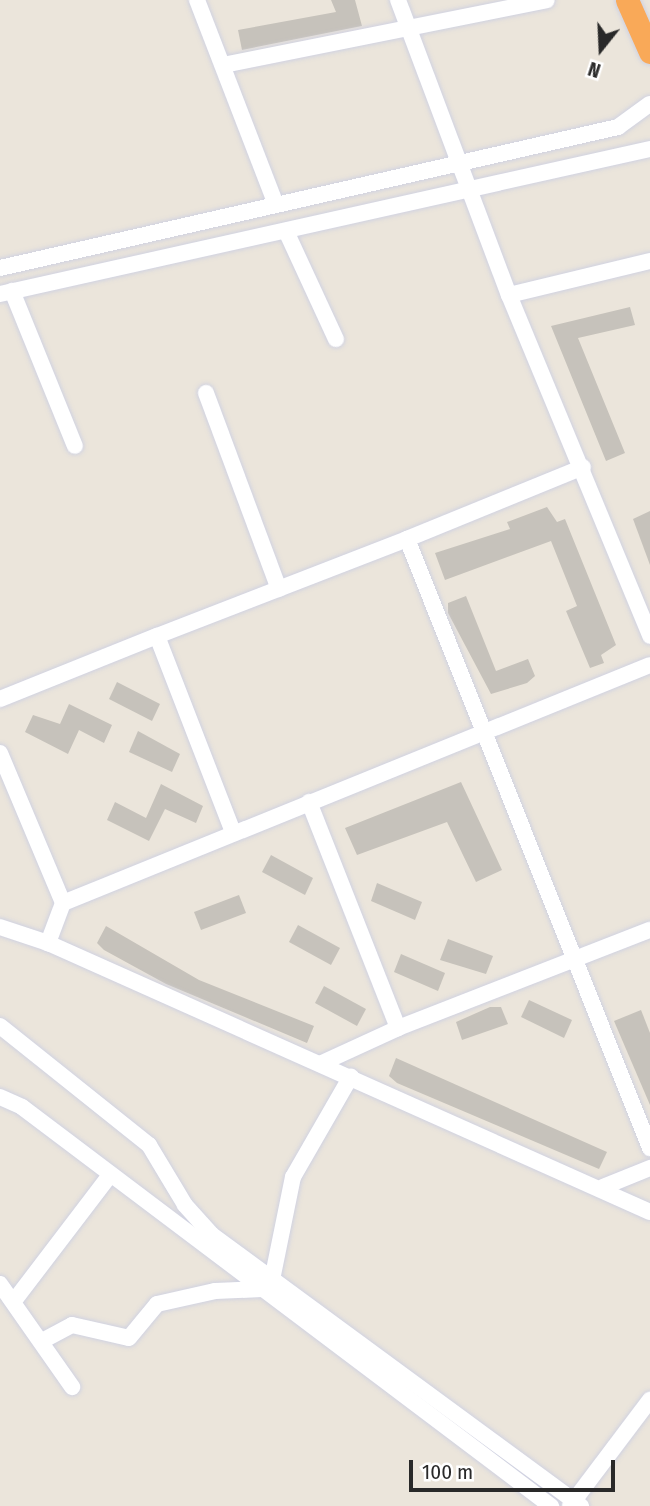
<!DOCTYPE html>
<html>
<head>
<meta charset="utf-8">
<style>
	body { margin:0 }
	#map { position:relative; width:650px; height:1506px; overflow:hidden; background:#ebe5db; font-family:"Fira Sans Condensed",sans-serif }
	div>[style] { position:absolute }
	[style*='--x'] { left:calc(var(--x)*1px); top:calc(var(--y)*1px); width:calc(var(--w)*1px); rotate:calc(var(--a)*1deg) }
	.building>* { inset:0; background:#c6c2bb }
	.roads { filter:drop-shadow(0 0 2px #d0d2e1) drop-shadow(0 0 2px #d0d2e1) }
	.minor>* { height:16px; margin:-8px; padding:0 8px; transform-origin:8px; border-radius:8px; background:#fff }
	.highway>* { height:23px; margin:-11.5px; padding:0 11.5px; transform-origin:11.5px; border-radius:11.5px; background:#f9a958 }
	span { translate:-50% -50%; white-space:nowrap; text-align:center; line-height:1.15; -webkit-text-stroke:6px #fff; paint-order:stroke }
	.north { position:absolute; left:566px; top:14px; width:70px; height:70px; -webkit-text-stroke:5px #fff; paint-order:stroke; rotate:198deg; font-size:19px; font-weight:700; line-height:28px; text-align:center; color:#292929 }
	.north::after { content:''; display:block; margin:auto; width:24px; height:32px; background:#292929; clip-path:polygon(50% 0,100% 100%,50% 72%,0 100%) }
	.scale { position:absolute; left:409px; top:1460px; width:206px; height:32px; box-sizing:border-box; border:4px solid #292929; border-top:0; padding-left:9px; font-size:21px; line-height:24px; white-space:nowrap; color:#292929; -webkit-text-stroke:5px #fff; paint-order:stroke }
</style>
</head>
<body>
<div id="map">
	<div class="building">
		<div style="clip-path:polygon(331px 0,355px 0,362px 26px,242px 50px,238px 30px,336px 12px)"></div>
		<div style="clip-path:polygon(630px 307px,635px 325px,578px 338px,625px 453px,606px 461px,551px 326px)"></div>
		<div style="clip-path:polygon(547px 507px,557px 522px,565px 519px,616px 645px,601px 655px,604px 663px,590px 668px,566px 611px,577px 606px,551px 541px,445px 580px,435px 553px,510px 529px,507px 522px)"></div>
		<div style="clip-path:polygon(650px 511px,650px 565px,633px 519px)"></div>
		<div style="clip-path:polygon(466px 596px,496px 671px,528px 659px,535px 676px,527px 683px,491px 694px,448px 613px,448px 603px)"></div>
		<div style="clip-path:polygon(117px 682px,160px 704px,152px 721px,109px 699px)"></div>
		<div style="clip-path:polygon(69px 704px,112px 725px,104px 743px,79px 730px,68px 754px,25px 732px,33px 715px,60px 724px)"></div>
		<div style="clip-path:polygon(138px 731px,180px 754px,172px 772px,129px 752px)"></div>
		<div style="clip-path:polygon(461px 782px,502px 870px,476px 882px,447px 822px,357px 855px,345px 828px)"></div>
		<div style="clip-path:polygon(161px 784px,203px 806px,196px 823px,165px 809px,149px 841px,107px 820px,115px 802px,146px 818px)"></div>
		<div style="clip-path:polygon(271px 855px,313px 878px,305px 895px,262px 872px)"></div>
		<div style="clip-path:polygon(377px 883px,422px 902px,415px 920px,371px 901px)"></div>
		<div style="clip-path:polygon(239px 895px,246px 913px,201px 930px,194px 912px)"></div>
		<div style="clip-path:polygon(298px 925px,340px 948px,331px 965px,289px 942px)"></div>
		<div style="clip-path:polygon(106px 926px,199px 980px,314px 1026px,307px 1043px,166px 984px,104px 950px,97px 943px)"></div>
		<div style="clip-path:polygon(448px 939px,493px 956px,486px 974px,440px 960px)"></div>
		<div style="clip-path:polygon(401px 954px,445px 973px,438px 991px,394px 972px)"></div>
		<div style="clip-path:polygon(324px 986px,366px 1009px,357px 1026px,315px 1003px)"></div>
		<div style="clip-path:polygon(529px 1000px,572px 1020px,564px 1038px,521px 1017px)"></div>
		<div style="clip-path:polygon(490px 1007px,501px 1007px,508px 1024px,462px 1040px,456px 1022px)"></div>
		<div style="clip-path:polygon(641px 1010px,650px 1033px,650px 1105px,614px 1021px)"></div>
		<div style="clip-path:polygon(396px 1058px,607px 1152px,599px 1169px,397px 1083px,389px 1076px)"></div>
	</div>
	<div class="roads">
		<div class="minor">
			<div style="--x:197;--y:0;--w:217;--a:68.9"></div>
			<div style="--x:398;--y:0;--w:315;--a:69.4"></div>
			<div style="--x:509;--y:295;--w:369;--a:67.5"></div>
			<div style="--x:223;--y:65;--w:330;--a:-11.3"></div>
			<div style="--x:286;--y:231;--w:119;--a:65.2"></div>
			<div style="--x:0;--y:268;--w:634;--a:-12.85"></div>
			<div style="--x:618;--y:127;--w:39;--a:-36"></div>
			<div style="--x:12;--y:291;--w:167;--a:67.9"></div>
			<div style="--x:0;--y:294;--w:666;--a:-12.58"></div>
			<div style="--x:509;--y:295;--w:145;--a:-13.6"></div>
			<div style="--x:206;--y:393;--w:209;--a:69.6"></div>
			<div style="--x:407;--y:539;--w:190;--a:-22.2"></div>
			<div style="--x:0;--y:699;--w:169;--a:-21.9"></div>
			<div style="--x:0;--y:753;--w:163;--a:67.2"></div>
			<div style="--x:63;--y:903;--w:633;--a:-22.07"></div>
			<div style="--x:309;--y:802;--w:243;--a:68.5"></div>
			<div style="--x:398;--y:1028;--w:270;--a:-21.3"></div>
			<div style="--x:233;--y:832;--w:210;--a:-111.2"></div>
			<div style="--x:157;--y:636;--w:268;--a:-21.2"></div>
			<div style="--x:407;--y:539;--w:656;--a:68.25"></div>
			<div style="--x:63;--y:903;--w:43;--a:110.6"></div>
			<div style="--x:48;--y:943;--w:659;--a:24.08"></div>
			<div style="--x:0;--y:927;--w:51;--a:18.4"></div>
			<div style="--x:0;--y:1026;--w:191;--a:38.6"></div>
			<div style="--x:149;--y:1145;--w:70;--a:59"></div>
			<div style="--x:185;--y:1205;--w:40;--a:48"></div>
			<div style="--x:212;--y:1235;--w:458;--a:36.3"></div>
			<div style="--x:322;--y:1063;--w:84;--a:-24.7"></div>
			<div style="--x:0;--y:1097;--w:24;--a:24"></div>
			<div style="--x:22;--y:1107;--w:663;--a:37.03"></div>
			<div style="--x:603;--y:1187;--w:51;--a:-22"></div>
			<div style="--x:272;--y:1280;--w:105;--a:-78.5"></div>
			<div style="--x:293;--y:1177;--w:116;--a:-60.1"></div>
			<div style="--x:0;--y:1284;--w:126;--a:55"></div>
			<div style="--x:14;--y:1301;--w:158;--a:-52.7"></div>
			<div style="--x:42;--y:1341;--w:34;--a:-28"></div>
			<div style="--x:72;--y:1325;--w:58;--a:12.8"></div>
			<div style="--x:129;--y:1338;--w:44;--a:-50.5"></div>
			<div style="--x:157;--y:1304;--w:59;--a:-12.6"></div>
			<div style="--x:215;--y:1291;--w:47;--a:-2.4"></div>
			<div style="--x:570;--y:1506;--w:133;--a:-53"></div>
		</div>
		<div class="highway">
			<div style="--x:627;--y:0;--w:57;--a:66.1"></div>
		</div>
	</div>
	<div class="north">N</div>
	<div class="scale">100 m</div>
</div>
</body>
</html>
